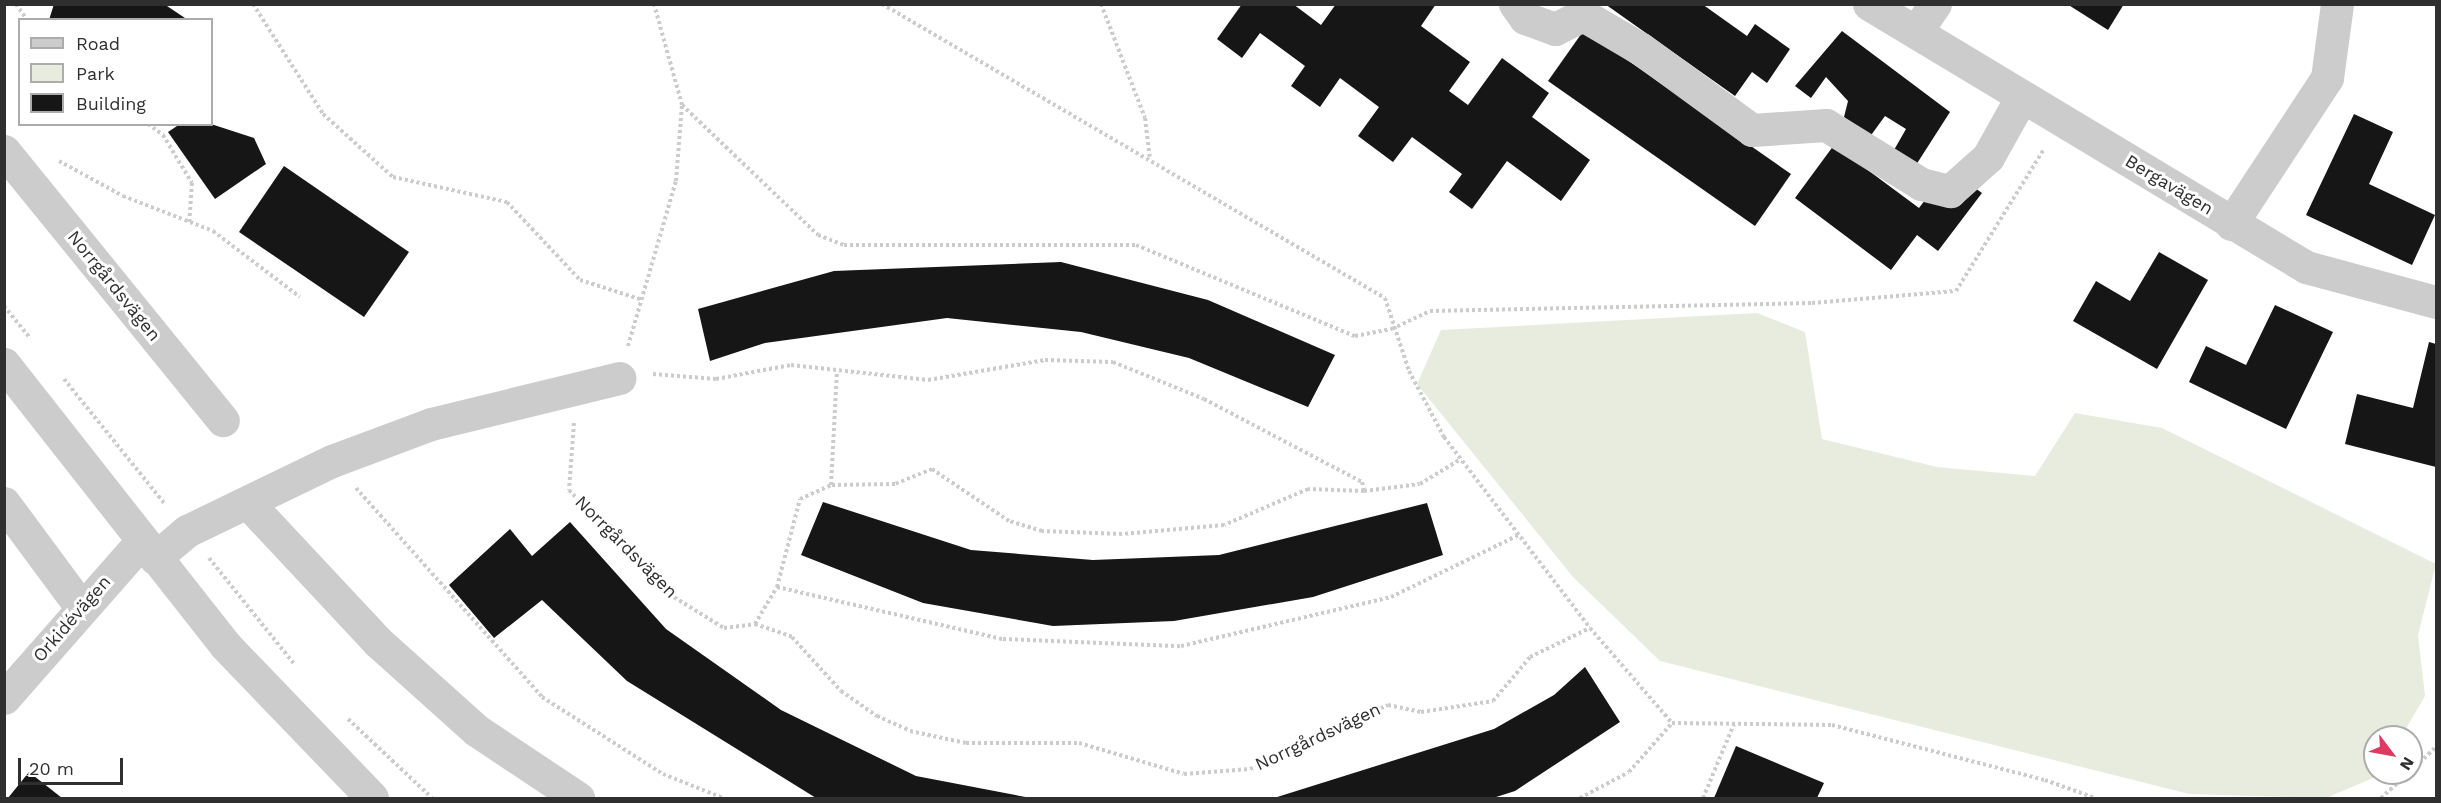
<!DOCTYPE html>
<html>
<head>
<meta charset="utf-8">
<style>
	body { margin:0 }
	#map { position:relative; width:2441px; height:803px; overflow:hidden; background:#fff; font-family:"Work Sans",sans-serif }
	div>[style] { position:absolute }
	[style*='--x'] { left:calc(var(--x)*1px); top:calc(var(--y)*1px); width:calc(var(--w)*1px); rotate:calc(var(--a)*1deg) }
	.green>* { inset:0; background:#e8ecde }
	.building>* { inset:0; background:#161616 }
	.path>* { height:4px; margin-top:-2px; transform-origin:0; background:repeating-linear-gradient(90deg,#ccc 0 3px,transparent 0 6px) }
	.minor>* { height:33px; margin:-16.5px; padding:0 16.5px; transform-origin:16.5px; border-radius:16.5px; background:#ccc }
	span { translate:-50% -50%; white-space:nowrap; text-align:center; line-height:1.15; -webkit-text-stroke:6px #fff; paint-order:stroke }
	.street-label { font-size:18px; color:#2f2f2f }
	.frame { position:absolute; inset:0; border:6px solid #2f2f2f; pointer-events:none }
	.legend { position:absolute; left:18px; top:18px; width:195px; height:108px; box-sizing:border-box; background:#fff; border:2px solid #acacac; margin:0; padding:8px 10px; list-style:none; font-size:18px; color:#2f2f2f }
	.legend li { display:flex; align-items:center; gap:12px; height:30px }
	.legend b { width:30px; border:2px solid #acacac }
	.north { position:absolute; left:2363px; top:725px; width:60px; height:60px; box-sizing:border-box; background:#fff; border:2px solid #acacac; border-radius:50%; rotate:122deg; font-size:16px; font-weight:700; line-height:24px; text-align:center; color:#2f2f2f }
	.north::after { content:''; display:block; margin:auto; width:21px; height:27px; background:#de3a61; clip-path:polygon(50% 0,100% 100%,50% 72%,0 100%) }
	.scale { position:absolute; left:18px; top:758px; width:105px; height:27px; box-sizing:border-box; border:3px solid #2f2f2f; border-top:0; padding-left:8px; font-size:18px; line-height:21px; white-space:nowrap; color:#2f2f2f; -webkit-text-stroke:4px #fff; paint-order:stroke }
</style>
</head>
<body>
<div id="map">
	<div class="green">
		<div style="clip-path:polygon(1757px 313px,1805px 332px,1822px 439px,1937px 467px,2035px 476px,2075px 413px,2162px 428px,2436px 564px,2418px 635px,2425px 696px,2401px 737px,2375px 737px,2378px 776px,2326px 798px,2189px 794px,1660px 661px,1573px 577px,1417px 384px,1441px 330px)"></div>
	</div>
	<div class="building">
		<div style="clip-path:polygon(54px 4px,164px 4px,188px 20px,49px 20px)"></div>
		<div style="clip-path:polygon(1242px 4px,1293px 4px,1321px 25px,1336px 4px,1436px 4px,1421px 26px,1470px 62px,1449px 91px,1468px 105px,1502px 58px,1549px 93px,1532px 117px,1590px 160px,1561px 201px,1507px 161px,1472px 209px,1449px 192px,1462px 174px,1412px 137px,1393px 162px,1358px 136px,1379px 107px,1340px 78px,1320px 107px,1291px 86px,1305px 66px,1260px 33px,1242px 58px,1217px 39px)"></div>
		<div style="clip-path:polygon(1605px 4px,1702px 4px,1747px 36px,1755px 24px,1790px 49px,1767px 83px,1752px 72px,1735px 96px)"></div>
		<div style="clip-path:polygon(2067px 4px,2124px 4px,2108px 30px)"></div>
		<div style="clip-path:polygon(1584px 30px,1791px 174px,1755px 226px,1548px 81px)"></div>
		<div style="clip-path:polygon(1842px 31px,1950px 112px,1916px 165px,1894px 150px,1906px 129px,1885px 116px,1869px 138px,1844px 117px,1848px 101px,1826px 77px,1811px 98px,1795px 86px)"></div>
		<div style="clip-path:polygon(2354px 114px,2393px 132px,2369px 184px,2435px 215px,2412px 265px,2306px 215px)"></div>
		<div style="clip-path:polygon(180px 124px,211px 124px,254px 138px,266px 164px,215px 199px,168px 132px)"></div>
		<div style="clip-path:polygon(1834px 145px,1919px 208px,1931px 192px,1968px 183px,1982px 193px,1938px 251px,1917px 235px,1891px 270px,1795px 198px)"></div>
		<div style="clip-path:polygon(284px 166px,409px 252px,364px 317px,239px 232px)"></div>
		<div style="clip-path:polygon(2159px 252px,2208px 280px,2157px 369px,2073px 321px,2096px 281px,2130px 301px)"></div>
		<div style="clip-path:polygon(1061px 262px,1208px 300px,1335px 355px,1308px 407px,1189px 358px,1081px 332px,947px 318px,765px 343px,710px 361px,698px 309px,834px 271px)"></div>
		<div style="clip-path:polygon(2275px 305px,2333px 332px,2286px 429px,2189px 382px,2206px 346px,2246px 365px)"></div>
		<div style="clip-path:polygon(2429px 342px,2436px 344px,2436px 467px,2345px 444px,2357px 394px,2413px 408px)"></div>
		<div style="clip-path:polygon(823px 502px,971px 550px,1093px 560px,1219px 555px,1427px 503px,1443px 555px,1313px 597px,1174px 621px,1053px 626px,923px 603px,801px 555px)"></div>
		<div style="clip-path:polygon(570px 522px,666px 629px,781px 710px,916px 776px,1031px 798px,816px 798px,627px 681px,542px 600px,494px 638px,449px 585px,510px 529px,532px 556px)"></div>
		<div style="clip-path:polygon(1585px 667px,1620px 722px,1515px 791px,1493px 798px,1274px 798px,1494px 729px,1554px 695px)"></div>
		<div style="clip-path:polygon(1736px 746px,1824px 783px,1817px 798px,1714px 798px)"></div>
		<div style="clip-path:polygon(29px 772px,62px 798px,8px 798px)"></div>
	</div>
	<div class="path">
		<div style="--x:16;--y:4;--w:19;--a:55"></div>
		<div style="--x:253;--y:4;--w:130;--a:57.5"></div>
		<div style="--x:323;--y:114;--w:94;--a:42"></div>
		<div style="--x:393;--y:177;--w:117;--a:12.4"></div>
		<div style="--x:507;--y:202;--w:107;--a:46.9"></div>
		<div style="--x:580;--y:280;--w:63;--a:17.6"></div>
		<div style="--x:882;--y:4;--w:583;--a:30.31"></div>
		<div style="--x:1385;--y:298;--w:77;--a:71.8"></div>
		<div style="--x:1409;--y:371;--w:75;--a:62.1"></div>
		<div style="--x:1444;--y:437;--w:240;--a:52.6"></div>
		<div style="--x:1590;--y:628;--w:125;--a:49.2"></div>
		<div style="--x:1672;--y:723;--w:160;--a:0.7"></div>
		<div style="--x:1832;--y:725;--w:220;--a:14.5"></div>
		<div style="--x:2045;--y:780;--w:53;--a:19.8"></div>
		<div style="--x:1101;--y:4;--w:122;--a:68.9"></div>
		<div style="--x:1145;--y:118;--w:39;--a:83"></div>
		<div style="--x:682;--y:105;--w:188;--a:43.7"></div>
		<div style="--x:818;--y:235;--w:28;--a:21"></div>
		<div style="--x:844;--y:245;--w:292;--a:0"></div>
		<div style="--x:1136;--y:245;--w:237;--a:22.6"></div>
		<div style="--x:1355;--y:336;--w:38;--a:-11"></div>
		<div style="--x:1392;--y:329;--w:42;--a:-25.3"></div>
		<div style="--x:1430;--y:311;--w:382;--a:-1.2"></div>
		<div style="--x:1812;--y:303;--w:144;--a:-4.8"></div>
		<div style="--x:1956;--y:291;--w:167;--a:-58.2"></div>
		<div style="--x:148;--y:124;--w:19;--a:36"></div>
		<div style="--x:163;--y:135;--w:56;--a:58.9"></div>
		<div style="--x:192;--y:183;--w:39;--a:94"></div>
		<div style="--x:59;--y:161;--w:73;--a:28.7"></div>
		<div style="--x:123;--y:196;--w:97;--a:21.3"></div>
		<div style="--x:213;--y:231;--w:109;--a:37.2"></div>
		<div style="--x:4;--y:306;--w:41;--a:50.9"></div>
		<div style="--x:628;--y:346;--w:172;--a:-73.8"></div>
		<div style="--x:676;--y:181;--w:76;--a:-85.5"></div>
		<div style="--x:682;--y:105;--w:105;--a:-105.5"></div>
		<div style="--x:653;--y:374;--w:63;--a:4.5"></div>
		<div style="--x:716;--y:379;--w:76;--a:-10.6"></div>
		<div style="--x:791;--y:365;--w:138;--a:6.2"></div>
		<div style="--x:928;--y:380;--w:119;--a:-9.7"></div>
		<div style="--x:1045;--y:360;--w:68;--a:1.7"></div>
		<div style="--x:1113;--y:362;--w:98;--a:22.1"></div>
		<div style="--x:1204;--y:399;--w:178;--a:27.7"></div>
		<div style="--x:1362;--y:482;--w:9;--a:77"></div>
		<div style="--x:1364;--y:491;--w:56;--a:-178"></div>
		<div style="--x:1308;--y:489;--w:91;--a:156.8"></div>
		<div style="--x:1224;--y:525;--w:102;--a:175"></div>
		<div style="--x:1122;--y:534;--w:80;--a:-177.9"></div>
		<div style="--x:1042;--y:531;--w:34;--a:-163"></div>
		<div style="--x:1009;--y:521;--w:93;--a:-146"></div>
		<div style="--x:932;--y:469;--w:40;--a:158"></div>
		<div style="--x:895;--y:484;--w:64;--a:179.1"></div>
		<div style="--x:831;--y:485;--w:113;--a:-87"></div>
		<div style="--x:64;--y:379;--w:161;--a:51.1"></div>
		<div style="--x:574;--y:423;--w:67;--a:94.3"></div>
		<div style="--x:569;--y:490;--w:139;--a:46.8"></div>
		<div style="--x:664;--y:591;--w:70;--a:31.7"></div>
		<div style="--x:724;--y:628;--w:31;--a:-7"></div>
		<div style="--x:755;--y:624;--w:39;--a:19"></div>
		<div style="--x:792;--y:637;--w:73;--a:47.8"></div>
		<div style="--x:841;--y:691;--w:44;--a:34.8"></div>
		<div style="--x:877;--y:716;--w:36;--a:24"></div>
		<div style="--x:910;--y:731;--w:57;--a:12.1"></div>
		<div style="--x:966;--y:743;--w:113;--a:0"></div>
		<div style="--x:1079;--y:743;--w:109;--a:16.4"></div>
		<div style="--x:1184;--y:774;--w:66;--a:-4.3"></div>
		<div style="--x:1250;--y:769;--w:152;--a:-24.9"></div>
		<div style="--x:1388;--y:705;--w:34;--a:12"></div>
		<div style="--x:1421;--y:712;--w:73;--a:-8.7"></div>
		<div style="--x:1493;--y:701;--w:57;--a:-49.9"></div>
		<div style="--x:1530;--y:657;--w:67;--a:-25.8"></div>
		<div style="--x:356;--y:488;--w:280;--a:48.3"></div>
		<div style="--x:542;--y:697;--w:143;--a:32.5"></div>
		<div style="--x:663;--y:774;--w:65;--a:21.8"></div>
		<div style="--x:1364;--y:491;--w:56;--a:-7.1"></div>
		<div style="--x:1420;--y:484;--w:48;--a:-31.4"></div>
		<div style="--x:209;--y:558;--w:137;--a:51.2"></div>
		<div style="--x:777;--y:587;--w:232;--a:13"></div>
		<div style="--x:1003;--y:639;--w:178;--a:2.3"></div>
		<div style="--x:1181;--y:646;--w:216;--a:-13.1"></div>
		<div style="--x:1391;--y:597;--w:144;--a:-25.9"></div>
		<div style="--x:755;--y:624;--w:43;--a:-59.3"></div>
		<div style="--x:777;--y:587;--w:91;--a:-75.4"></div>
		<div style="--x:800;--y:499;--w:34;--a:-24"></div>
		<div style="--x:348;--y:719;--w:115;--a:43.2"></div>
		<div style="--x:2411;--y:771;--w:35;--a:-44"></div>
		<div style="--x:1580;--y:798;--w:55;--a:-28"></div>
		<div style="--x:1629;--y:772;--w:65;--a:-48.7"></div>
		<div style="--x:1703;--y:798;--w:80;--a:-67.3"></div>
		<div style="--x:2381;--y:798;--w:38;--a:-42"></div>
	</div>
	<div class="minor">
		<div style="--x:1515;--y:4;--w:17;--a:54"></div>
		<div style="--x:1525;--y:18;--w:32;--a:20"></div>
		<div style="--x:1555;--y:29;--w:31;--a:-27"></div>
		<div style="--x:1583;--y:15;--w:67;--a:30.4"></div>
		<div style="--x:1641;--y:49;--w:137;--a:36.1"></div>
		<div style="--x:1752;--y:130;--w:74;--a:-3.9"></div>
		<div style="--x:1826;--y:125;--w:112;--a:31.8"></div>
		<div style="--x:1921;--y:184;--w:30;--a:14"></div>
		<div style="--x:1950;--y:191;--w:51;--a:-41.8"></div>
		<div style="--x:1988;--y:157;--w:68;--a:-60.8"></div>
		<div style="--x:1869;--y:4;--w:510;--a:31.04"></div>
		<div style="--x:2306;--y:267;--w:135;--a:15.1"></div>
		<div style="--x:1916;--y:32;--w:34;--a:-56"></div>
		<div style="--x:4;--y:151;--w:347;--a:50.9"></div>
		<div style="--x:2231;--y:224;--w:175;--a:-56.7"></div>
		<div style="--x:2327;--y:78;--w:75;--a:-82.3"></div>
		<div style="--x:4;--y:364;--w:357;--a:51.8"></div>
		<div style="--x:225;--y:645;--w:212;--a:46.1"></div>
		<div style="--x:4;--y:503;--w:129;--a:53.5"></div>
		<div style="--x:248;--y:503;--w:190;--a:46.9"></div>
		<div style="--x:378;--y:642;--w:132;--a:41.9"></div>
		<div style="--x:476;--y:730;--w:123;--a:33.7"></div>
		<div style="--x:155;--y:558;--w:42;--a:-40.2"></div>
		<div style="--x:187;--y:531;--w:161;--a:-25.8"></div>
		<div style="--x:332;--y:461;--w:106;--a:-20.5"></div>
		<div style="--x:431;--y:424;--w:194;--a:-13.7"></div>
		<div style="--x:4;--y:698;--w:209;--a:-48.7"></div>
	</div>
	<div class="street-label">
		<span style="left:2169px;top:185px;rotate:31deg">Bergavägen</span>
		<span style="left:114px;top:286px;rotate:51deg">Norrgårdsvägen</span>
		<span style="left:626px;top:547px;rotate:45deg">Norrgårdsvägen</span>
		<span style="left:72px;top:619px;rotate:-49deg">Orkidévägen</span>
		<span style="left:1318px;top:737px;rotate:-25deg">Norrgårdsvägen</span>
	</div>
	<div class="frame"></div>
	<ul class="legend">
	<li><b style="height:8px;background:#ccc"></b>Road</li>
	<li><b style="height:16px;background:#e8ecde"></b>Park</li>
	<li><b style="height:16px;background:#161616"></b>Building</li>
	</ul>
	<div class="north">N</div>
	<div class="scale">20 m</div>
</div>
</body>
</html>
